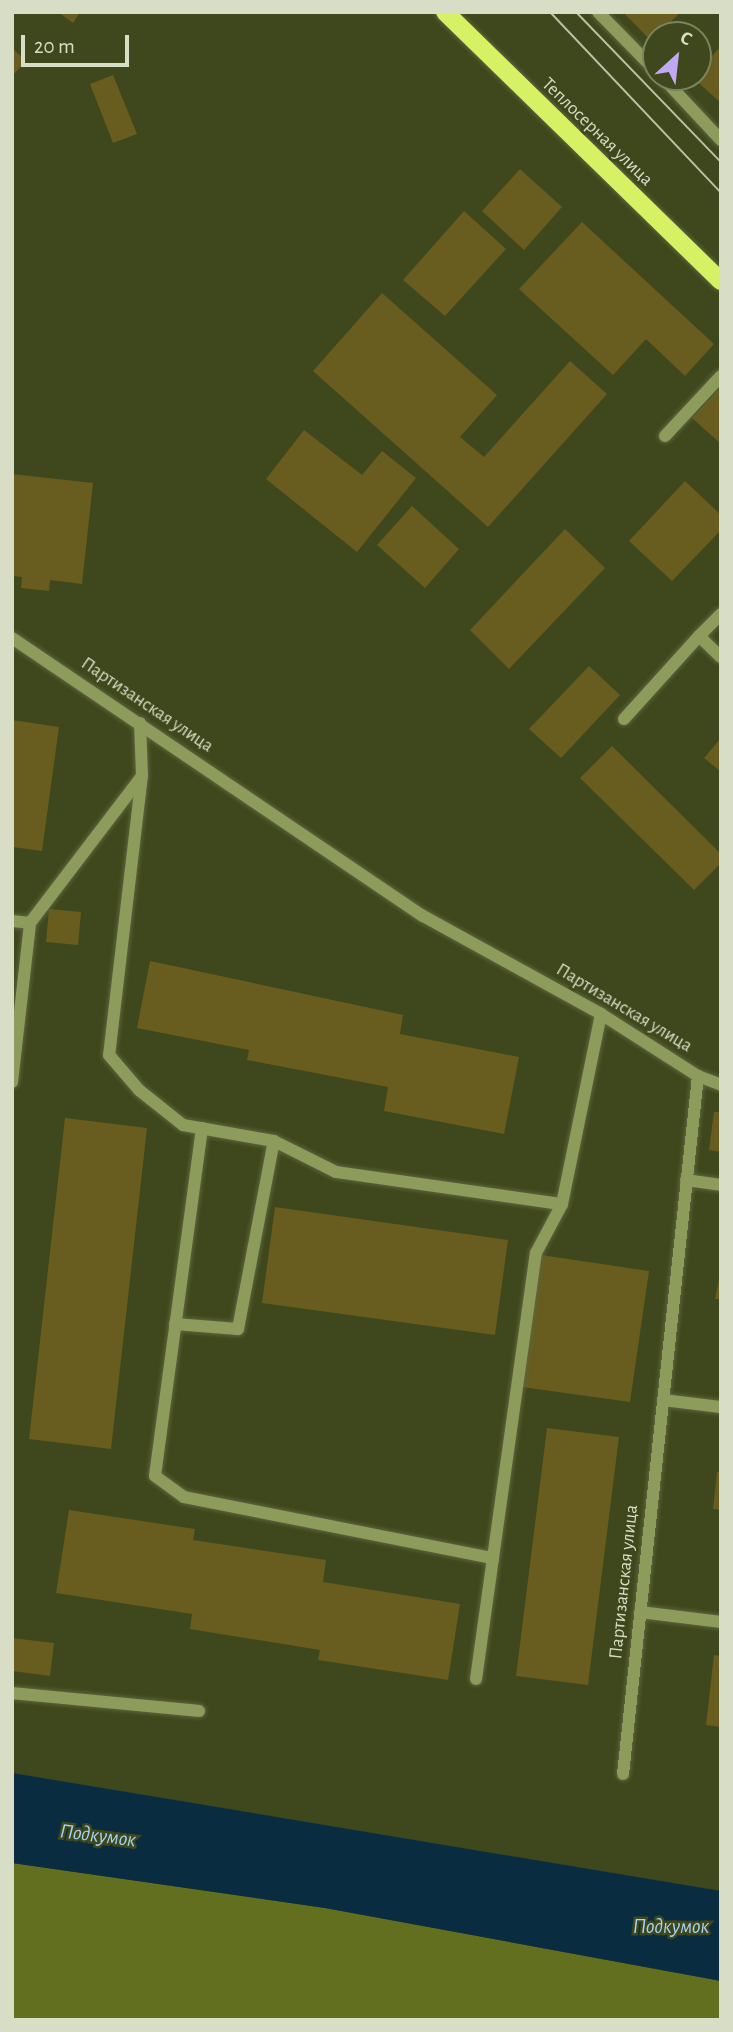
<!DOCTYPE html>
<html>
<head>
<meta charset="utf-8">
<style>
	body { margin:0 }
	#map { position:relative; width:733px; height:2032px; overflow:hidden; background:#3f471c; font-family:"Alegreya Sans",sans-serif }
	div>[style] { position:absolute }
	[style*='--x'] { left:calc(var(--x)*1px); top:calc(var(--y)*1px); width:calc(var(--w)*1px); rotate:calc(var(--a)*1deg) }
	.green>* { inset:0; background:#616f1e }
	.water>* { inset:0; background:#092c41 }
	.building>* { inset:0; background:#685d1f }
	.roads { filter:drop-shadow(0 0 2px #5e653e) drop-shadow(0 0 2px #5e653e) }
	.minor>* { height:12px; margin:-6px; padding:0 6px; transform-origin:6px; border-radius:6px; background:#8d9b5b }
	.major>* { height:18px; margin:-9px; padding:0 9px; transform-origin:9px; border-radius:9px; background:#d7f165 }
	.tram>* { height:2px; margin:-1px; padding:0 1px; transform-origin:1px; border-radius:1px; background:#b9c0a4 }
	span { translate:-50% -50%; white-space:nowrap; text-align:center; line-height:1.15; -webkit-text-stroke:5px #3f471c; paint-order:stroke }
	.street-label { font-size:19px; color:#d8dec6 }
	.water-label { font-size:21px; color:#a5d4f4; font-style:italic }
	.frame { position:absolute; inset:0; border:14px solid #d8dec6; pointer-events:none }
	.north { position:absolute; left:642px; top:21px; width:70px; height:70px; box-sizing:border-box; background:#3f471c; border:2px solid #7c8360; border-radius:50%; rotate:27deg; font-size:19px; font-weight:700; line-height:28px; text-align:center; color:#d8dec6 }
	.north::after { content:''; display:block; margin:auto; width:24px; height:32px; background:#c1a8f3; clip-path:polygon(50% 0,100% 100%,50% 72%,0 100%) }
	.scale { position:absolute; left:21px; top:35px; width:108px; height:32px; box-sizing:border-box; border:4px solid #d8dec6; border-top:0; padding-left:9px; font-size:21px; line-height:24px; white-space:nowrap; color:#d8dec6; -webkit-text-stroke:5px #3f471c; paint-order:stroke }
</style>
</head>
<body>
<div id="map">
	<div class="green">
		<div style="clip-path:polygon(12px 1863px,325px 1908px,721px 1981px,721px 2020px,12px 2020px)"></div>
	</div>
	<div class="water">
		<div style="clip-path:polygon(12px 1773px,721px 1891px,721px 1981px,325px 1908px,12px 1863px)"></div>
	</div>
	<div class="building">
		<div style="clip-path:polygon(58px 12px,80px 12px,73px 23px)"></div>
		<div style="clip-path:polygon(623px 12px,681px 12px,651px 41px)"></div>
		<div style="clip-path:polygon(721px 46px,721px 103px,692px 77px,698px 77px,698px 71px)"></div>
		<div style="clip-path:polygon(12px 48px,26px 61px,12px 76px)"></div>
		<div style="clip-path:polygon(113px 75px,137px 134px,113px 143px,90px 84px)"></div>
		<div style="clip-path:polygon(520px 169px,562px 207px,524px 250px,482px 211px)"></div>
		<div style="clip-path:polygon(464px 211px,506px 249px,445px 316px,403px 280px)"></div>
		<div style="clip-path:polygon(582px 222px,714px 344px,685px 376px,646px 339px,613px 375px,519px 289px)"></div>
		<div style="clip-path:polygon(382px 293px,497px 395px,460px 437px,484px 457px,570px 361px,607px 394px,488px 527px,313px 371px)"></div>
		<div style="clip-path:polygon(721px 387px,721px 444px,692px 418px)"></div>
		<div style="clip-path:polygon(304px 430px,362px 475px,382px 451px,416px 478px,357px 552px,266px 479px)"></div>
		<div style="clip-path:polygon(12px 474px,93px 483px,82px 584px,50px 580px,49px 591px,21px 588px,22px 577px,12px 576px)"></div>
		<div style="clip-path:polygon(685px 481px,721px 515px,721px 530px,672px 581px,629px 541px)"></div>
		<div style="clip-path:polygon(412px 506px,459px 549px,425px 588px,377px 545px)"></div>
		<div style="clip-path:polygon(565px 529px,605px 568px,509px 669px,470px 630px)"></div>
		<div style="clip-path:polygon(589px 666px,620px 695px,561px 758px,529px 729px)"></div>
		<div style="clip-path:polygon(12px 720px,59px 727px,42px 851px,12px 847px)"></div>
		<div style="clip-path:polygon(721px 738px,721px 772px,704px 758px)"></div>
		<div style="clip-path:polygon(612px 746px,721px 854px,721px 863px,694px 890px,580px 778px)"></div>
		<div style="clip-path:polygon(49px 909px,81px 912px,78px 945px,46px 942px)"></div>
		<div style="clip-path:polygon(150px 961px,403px 1015px,400px 1034px,519px 1057px,504px 1134px,384px 1111px,388px 1087px,247px 1060px,249px 1050px,137px 1028px)"></div>
		<div style="clip-path:polygon(714px 1112px,721px 1112px,721px 1152px,709px 1150px)"></div>
		<div style="clip-path:polygon(65px 1118px,147px 1128px,111px 1449px,29px 1439px)"></div>
		<div style="clip-path:polygon(275px 1207px,508px 1240px,495px 1335px,262px 1303px)"></div>
		<div style="clip-path:polygon(541px 1255px,649px 1271px,630px 1402px,522px 1387px)"></div>
		<div style="clip-path:polygon(721px 1269px,721px 1299px,715px 1299px)"></div>
		<div style="clip-path:polygon(547px 1428px,619px 1437px,588px 1685px,516px 1676px)"></div>
		<div style="clip-path:polygon(717px 1472px,721px 1472px,721px 1510px,713px 1509px)"></div>
		<div style="clip-path:polygon(69px 1510px,195px 1529px,193px 1540px,326px 1560px,323px 1582px,460px 1604px,448px 1680px,318px 1660px,320px 1650px,190px 1629px,192px 1614px,56px 1593px)"></div>
		<div style="clip-path:polygon(12px 1638px,54px 1643px,50px 1676px,12px 1671px)"></div>
		<div style="clip-path:polygon(714px 1655px,721px 1656px,721px 1727px,706px 1725px)"></div>
	</div>
	<div class="roads">
		<div class="minor">
			<div style="--x:598;--y:12;--w:83;--a:45.5"></div>
			<div style="--x:662;--y:77;--w:86;--a:46.9"></div>
			<div style="--x:665;--y:436;--w:82;--a:-47"></div>
			<div style="--x:721;--y:614;--w:31;--a:135"></div>
			<div style="--x:699;--y:636;--w:30;--a:44"></div>
			<div style="--x:12;--y:638;--w:496;--a:34.1"></div>
			<div style="--x:423;--y:916;--w:203;--a:28.8"></div>
			<div style="--x:601;--y:1014;--w:115;--a:32.6"></div>
			<div style="--x:698;--y:1076;--w:702;--a:96.13"></div>
			<div style="--x:624;--y:719;--w:112;--a:-47.9"></div>
			<div style="--x:140;--y:723;--w:52;--a:87.8"></div>
			<div style="--x:142;--y:775;--w:282;--a:96.7"></div>
			<div style="--x:109;--y:1055;--w:46;--a:49.4"></div>
			<div style="--x:139;--y:1090;--w:56;--a:38.5"></div>
			<div style="--x:183;--y:1125;--w:92;--a:10"></div>
			<div style="--x:274;--y:1141;--w:69;--a:26.6"></div>
			<div style="--x:336;--y:1172;--w:228;--a:8.1"></div>
			<div style="--x:562;--y:1204;--w:194;--a:-78.4"></div>
			<div style="--x:12;--y:921;--w:18;--a:6"></div>
			<div style="--x:30;--y:923;--w:185;--a:-52.7"></div>
			<div style="--x:698;--y:1076;--w:25;--a:21"></div>
			<div style="--x:12;--y:1082;--w:160;--a:-83.5"></div>
			<div style="--x:202;--y:1128;--w:351;--a:97.7"></div>
			<div style="--x:155;--y:1476;--w:36;--a:36"></div>
			<div style="--x:184;--y:1497;--w:315;--a:11.2"></div>
			<div style="--x:686;--y:1180;--w:35;--a:8"></div>
			<div style="--x:175;--y:1324;--w:63;--a:4.5"></div>
			<div style="--x:238;--y:1329;--w:191;--a:-79.2"></div>
			<div style="--x:663;--y:1400;--w:58;--a:6.9"></div>
			<div style="--x:640;--y:1612;--w:82;--a:7"></div>
			<div style="--x:476;--y:1679;--w:430;--a:-82"></div>
			<div style="--x:536;--y:1253;--w:55;--a:-62"></div>
			<div style="--x:12;--y:1693;--w:188;--a:5.5"></div>
		</div>
		<div class="major">
			<div style="--x:445;--y:12;--w:385;--a:44.3"></div>
		</div>
	</div>
	<div class="tram">
		<div style="--x:550;--y:12;--w:249;--a:46.6"></div>
		<div style="--x:576;--y:12;--w:209;--a:46"></div>
	</div>
	<div class="street-label">
		<span style="left:597px;top:132px;rotate:44deg">Теплосерная улица</span>
		<span style="left:147px;top:705px;rotate:34deg">Партизанская улица</span>
		<span style="left:624px;top:1008px;rotate:31deg">Партизанская улица</span>
		<span style="left:624px;top:1582px;rotate:-84deg">Партизанская улица</span>
	</div>
	<div class="water-label">
		<span style="left:98px;top:1836px;rotate:7deg">Подкумок</span>
		<span style="left:671px;top:1927px">Подкумок</span>
	</div>
	<div class="frame"></div>
	<div class="north">С</div>
	<div class="scale">20 m</div>
</div>
</body>
</html>
